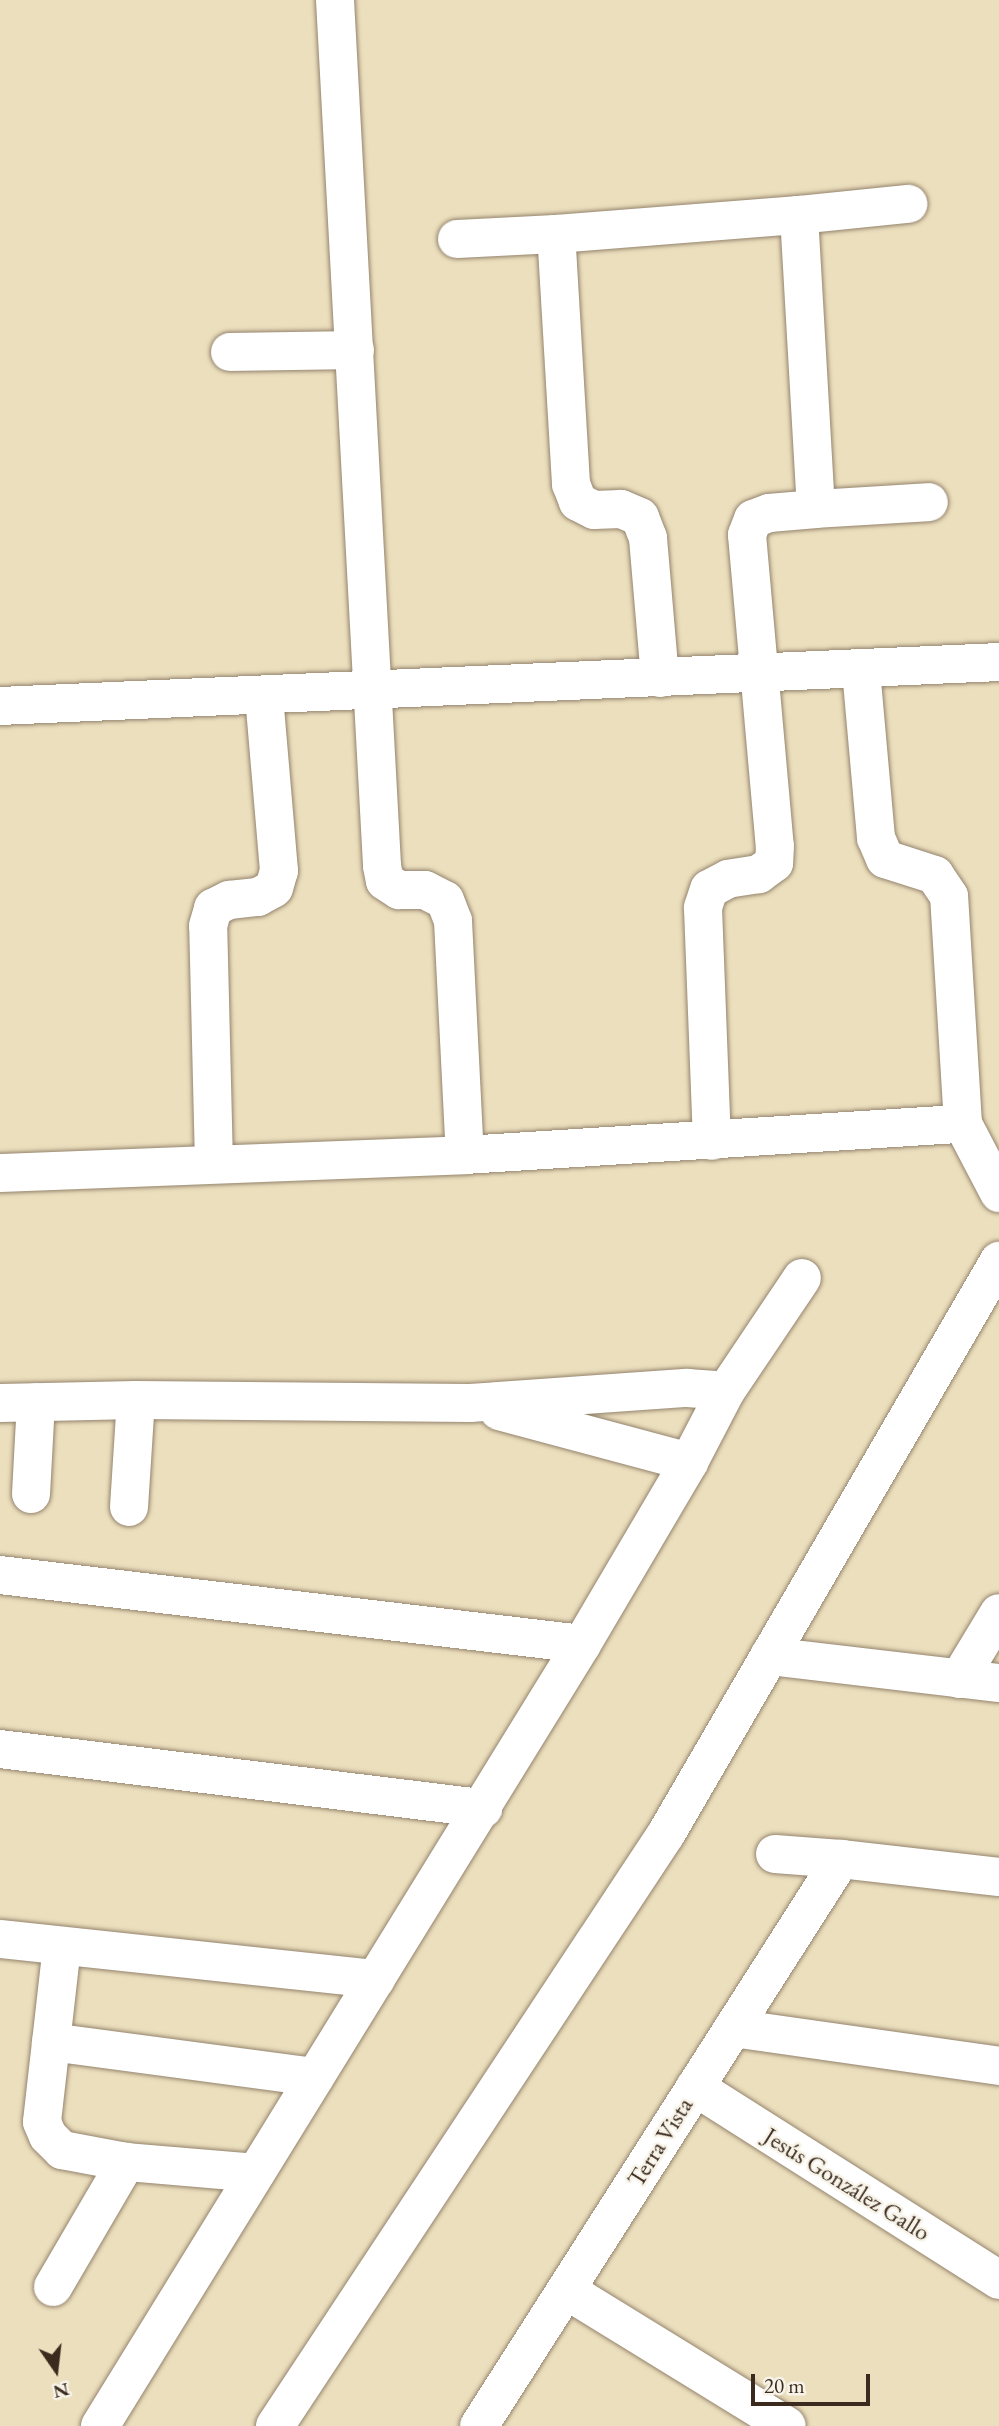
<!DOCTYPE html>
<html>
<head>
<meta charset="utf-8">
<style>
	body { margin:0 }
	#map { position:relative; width:999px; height:2426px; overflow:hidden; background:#ecdfbd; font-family:"EB Garamond",serif }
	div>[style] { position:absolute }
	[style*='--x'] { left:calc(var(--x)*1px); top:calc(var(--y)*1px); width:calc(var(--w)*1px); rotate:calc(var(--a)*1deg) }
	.roads { filter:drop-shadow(0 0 2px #94846e) drop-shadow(0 0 2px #94846e) }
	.minor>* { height:38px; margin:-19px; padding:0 19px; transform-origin:19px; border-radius:19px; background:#fff }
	span { translate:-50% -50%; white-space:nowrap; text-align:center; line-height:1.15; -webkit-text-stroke:5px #f7f3e8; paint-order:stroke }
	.street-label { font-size:24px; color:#3b2a1e }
	.north { position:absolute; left:21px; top:2335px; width:70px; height:70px; -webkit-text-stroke:5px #f7f3e8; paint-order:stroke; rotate:166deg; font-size:19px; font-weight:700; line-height:28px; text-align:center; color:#3b2a1e }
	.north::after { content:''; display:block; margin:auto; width:24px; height:32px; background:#3b2a1e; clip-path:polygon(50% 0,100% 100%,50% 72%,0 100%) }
	.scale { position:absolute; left:751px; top:2374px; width:119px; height:32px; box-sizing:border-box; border:4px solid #3b2a1e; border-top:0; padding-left:9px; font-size:21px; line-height:24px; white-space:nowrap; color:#3b2a1e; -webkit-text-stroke:5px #f7f3e8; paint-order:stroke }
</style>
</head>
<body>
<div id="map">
	<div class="roads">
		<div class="minor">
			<div style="--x:335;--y:0;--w:867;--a:86.89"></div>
			<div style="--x:382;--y:866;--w:15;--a:79"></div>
			<div style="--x:385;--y:881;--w:17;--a:33"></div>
			<div style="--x:399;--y:890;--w:26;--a:0"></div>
			<div style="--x:425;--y:890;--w:22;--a:27"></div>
			<div style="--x:445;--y:900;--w:22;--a:69"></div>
			<div style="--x:453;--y:921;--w:234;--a:87.1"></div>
			<div style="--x:799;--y:215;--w:110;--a:-5.8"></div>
			<div style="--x:457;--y:239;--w:99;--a:-2.9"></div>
			<div style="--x:230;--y:352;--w:125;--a:-0.9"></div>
			<div style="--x:816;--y:509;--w:113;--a:-3.5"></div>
			<div style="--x:660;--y:678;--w:141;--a:-94.9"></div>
			<div style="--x:648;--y:538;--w:22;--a:-111"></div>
			<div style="--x:640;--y:517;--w:21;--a:-157"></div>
			<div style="--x:621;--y:509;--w:27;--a:178"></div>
			<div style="--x:594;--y:510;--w:18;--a:-153"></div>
			<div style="--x:578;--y:502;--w:19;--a:-111"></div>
			<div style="--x:571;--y:484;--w:250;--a:-93.4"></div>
			<div style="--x:556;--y:234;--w:244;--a:-4.5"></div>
			<div style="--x:799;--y:215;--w:294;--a:86.7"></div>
			<div style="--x:816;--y:509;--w:47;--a:175.1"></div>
			<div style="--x:769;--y:513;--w:17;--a:159"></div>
			<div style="--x:753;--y:519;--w:17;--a:111"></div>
			<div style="--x:747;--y:535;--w:312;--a:84.9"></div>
			<div style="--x:775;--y:846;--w:17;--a:93"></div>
			<div style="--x:774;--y:863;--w:19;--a:144"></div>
			<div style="--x:759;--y:874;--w:31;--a:171"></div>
			<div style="--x:728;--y:879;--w:21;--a:152"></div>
			<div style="--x:709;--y:889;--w:20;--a:108"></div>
			<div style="--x:703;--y:908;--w:233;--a:87.8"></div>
			<div style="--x:0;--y:706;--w:1000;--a:-2.52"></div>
			<div style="--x:963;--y:1124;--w:78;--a:62.4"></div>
			<div style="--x:214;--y:1164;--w:238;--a:-91.4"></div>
			<div style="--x:208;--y:926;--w:19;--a:-74"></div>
			<div style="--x:213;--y:908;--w:18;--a:-27"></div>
			<div style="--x:229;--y:900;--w:29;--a:-6"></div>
			<div style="--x:258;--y:897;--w:18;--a:-29"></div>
			<div style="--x:274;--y:888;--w:18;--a:-74"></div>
			<div style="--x:279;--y:871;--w:177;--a:-94.9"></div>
			<div style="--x:0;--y:1173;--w:465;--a:-2.2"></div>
			<div style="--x:465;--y:1155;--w:499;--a:-3.6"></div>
			<div style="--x:963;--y:1124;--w:228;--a:-93.5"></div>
			<div style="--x:949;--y:896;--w:25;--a:-124"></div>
			<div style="--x:935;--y:875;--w:52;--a:-162.3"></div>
			<div style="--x:885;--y:859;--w:23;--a:-113"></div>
			<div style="--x:876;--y:838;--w:170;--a:-95.1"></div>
			<div style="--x:0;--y:1403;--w:136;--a:-1.3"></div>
			<div style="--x:136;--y:1400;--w:334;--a:0.5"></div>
			<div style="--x:470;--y:1403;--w:218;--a:-4"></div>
			<div style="--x:687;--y:1388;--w:39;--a:4"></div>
			<div style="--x:499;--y:1411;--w:197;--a:15"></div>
			<div style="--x:31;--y:1494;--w:92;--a:-86.9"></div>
			<div style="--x:129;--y:1507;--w:107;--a:-86.3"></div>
			<div style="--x:0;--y:1575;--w:586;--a:6.76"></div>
			<div style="--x:582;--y:1644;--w:211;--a:-59.5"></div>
			<div style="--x:689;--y:1462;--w:80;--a:-62.5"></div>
			<div style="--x:726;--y:1391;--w:136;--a:-56.1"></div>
			<div style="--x:769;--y:1656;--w:232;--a:6.7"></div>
			<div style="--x:959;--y:1679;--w:77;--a:-58.8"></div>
			<div style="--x:0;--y:1749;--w:487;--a:7"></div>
			<div style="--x:775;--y:1854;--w:66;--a:4.3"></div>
			<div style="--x:841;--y:1859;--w:159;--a:6.5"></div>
			<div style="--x:0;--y:1939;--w:378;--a:6.1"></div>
			<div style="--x:62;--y:1946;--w:177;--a:96.5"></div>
			<div style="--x:42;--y:2122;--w:15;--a:67"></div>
			<div style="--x:48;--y:2136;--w:20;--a:45"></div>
			<div style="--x:62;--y:2150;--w:65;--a:10.6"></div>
			<div style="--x:126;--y:2162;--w:130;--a:4.8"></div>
			<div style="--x:733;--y:2028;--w:269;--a:8.1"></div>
			<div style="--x:51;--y:2042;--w:266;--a:7.6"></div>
			<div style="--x:695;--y:2087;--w:360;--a:32.4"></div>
			<div style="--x:53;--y:2287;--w:145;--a:-59.7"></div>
			<div style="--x:566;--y:2290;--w:259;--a:31.6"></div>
			<div style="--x:100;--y:2426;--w:919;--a:-58.35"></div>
			<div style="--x:275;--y:2426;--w:709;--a:-56.56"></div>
			<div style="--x:666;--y:1834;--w:663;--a:-59.84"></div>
			<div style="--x:479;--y:2426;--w:673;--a:-57.44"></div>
		</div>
	</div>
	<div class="street-label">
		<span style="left:660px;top:2142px;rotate:-58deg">Terra Vista</span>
		<span style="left:847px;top:2184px;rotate:32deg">Jesús González Gallo</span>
	</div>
	<div class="north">N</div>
	<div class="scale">20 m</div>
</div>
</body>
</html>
